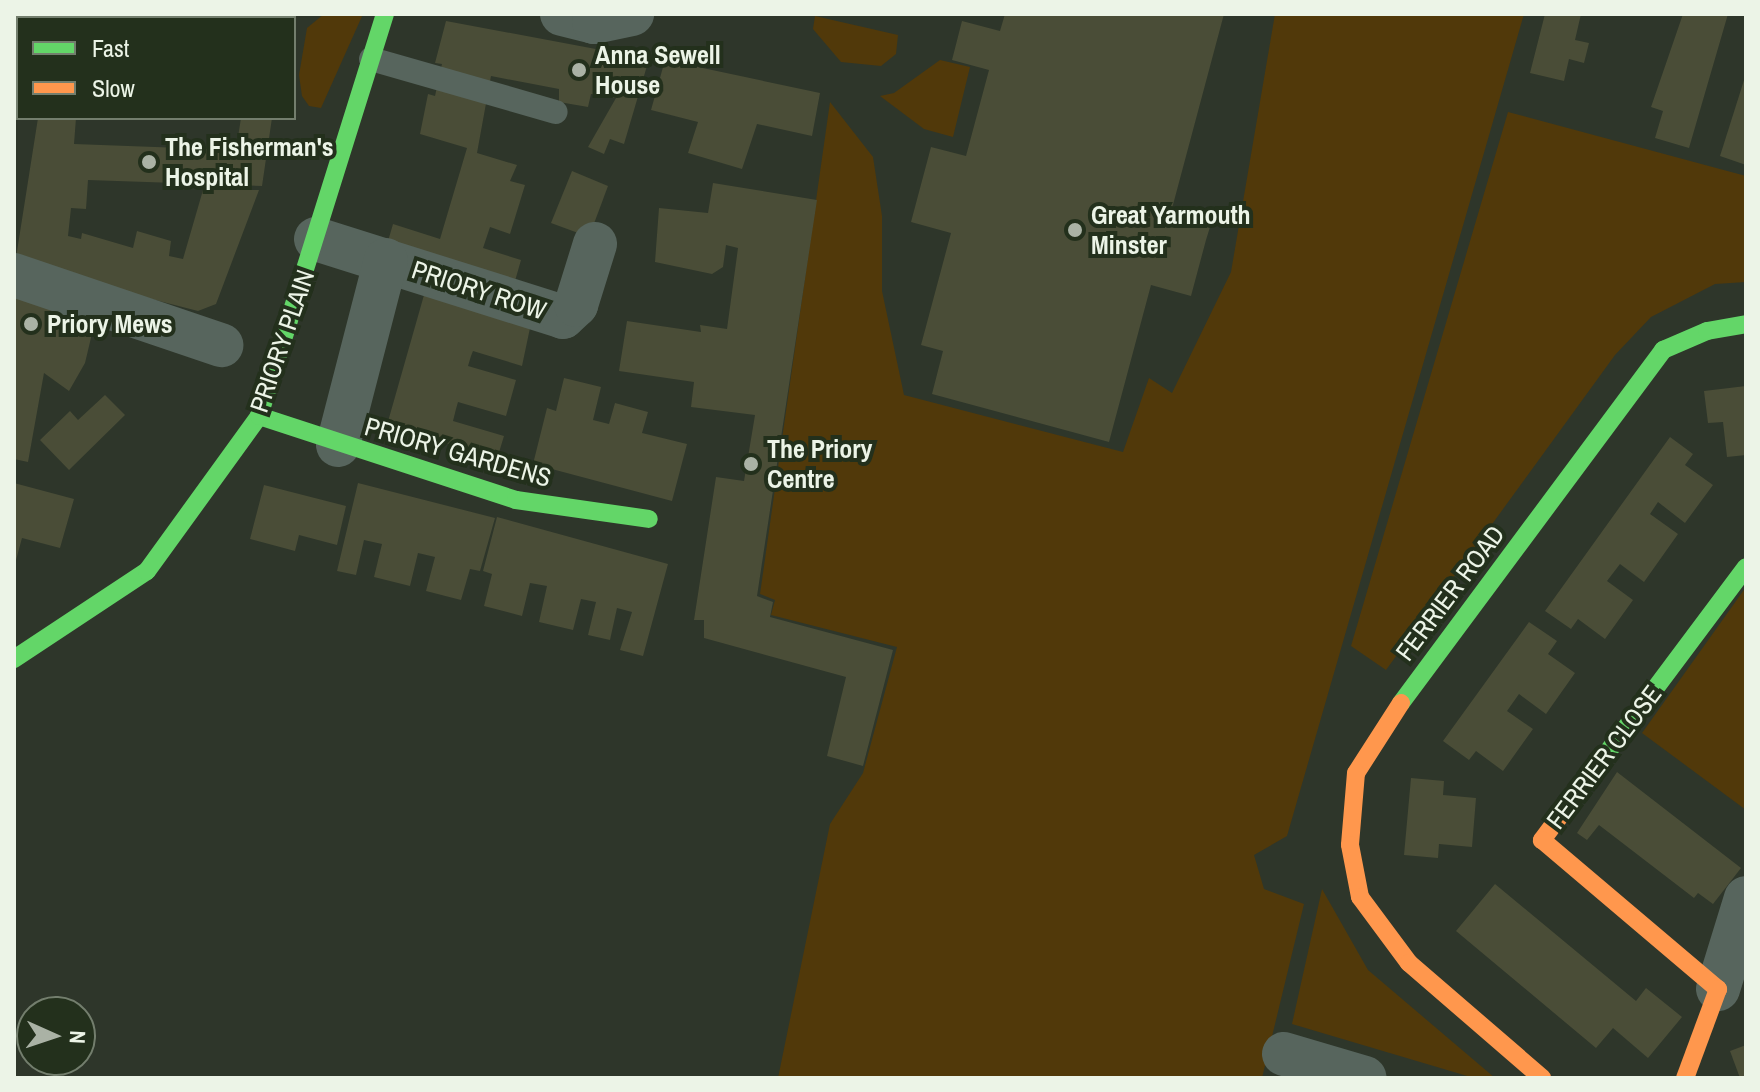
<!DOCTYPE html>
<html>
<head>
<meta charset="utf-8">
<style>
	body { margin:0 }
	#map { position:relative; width:1760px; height:1092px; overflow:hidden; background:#2e362a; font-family:"Archivo Narrow",sans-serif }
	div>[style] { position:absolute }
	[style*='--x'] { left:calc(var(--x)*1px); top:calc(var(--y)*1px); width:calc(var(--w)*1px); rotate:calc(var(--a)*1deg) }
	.green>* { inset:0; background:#51390a }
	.building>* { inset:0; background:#4a4d37 }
	.lane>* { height:24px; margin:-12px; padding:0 12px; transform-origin:12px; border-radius:12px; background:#57655d }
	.street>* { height:44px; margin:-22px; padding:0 22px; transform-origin:22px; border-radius:22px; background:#57655d }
	.fast>* { height:18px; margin:-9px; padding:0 9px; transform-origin:9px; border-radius:9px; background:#63d668 }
	.slow>* { height:18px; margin:-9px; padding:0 9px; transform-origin:9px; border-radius:9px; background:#ff974d }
	.dots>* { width:22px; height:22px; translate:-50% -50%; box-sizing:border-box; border:4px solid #23301c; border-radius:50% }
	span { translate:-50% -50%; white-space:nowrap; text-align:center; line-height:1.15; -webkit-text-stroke:8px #23301c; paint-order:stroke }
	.poi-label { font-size:26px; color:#ecf4e7; font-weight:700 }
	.left { translate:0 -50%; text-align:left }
	.street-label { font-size:26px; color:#ecf4e7 }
	.frame { position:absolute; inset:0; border:16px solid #ecf4e7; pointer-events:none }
	.legend { position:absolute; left:16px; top:16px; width:280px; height:104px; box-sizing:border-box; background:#23301c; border:2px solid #737e6d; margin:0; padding:10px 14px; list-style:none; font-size:24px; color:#ecf4e7 }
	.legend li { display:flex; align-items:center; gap:16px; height:40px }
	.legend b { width:40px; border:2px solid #737e6d }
	.north { position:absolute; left:16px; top:996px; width:80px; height:80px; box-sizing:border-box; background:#23301c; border:2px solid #737e6d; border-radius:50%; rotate:93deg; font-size:22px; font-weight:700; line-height:32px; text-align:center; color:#ecf4e7 }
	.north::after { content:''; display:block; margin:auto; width:28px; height:36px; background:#aab2a5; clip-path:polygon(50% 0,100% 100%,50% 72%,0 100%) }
</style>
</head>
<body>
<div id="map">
	<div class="green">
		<div style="clip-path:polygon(324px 14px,363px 14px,321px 108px,309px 106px,302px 96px,299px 75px,307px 28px)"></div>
		<div style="clip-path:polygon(1275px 14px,1524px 14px,1287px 836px,1254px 855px,1264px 889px,1304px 904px,1262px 1078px,778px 1078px,830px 824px,863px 773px,897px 647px,771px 615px,775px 600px,760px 594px,830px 102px,873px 157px,882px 216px,882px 291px,904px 395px,1123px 452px,1149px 378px,1172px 393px,1231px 272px)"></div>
		<div style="clip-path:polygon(815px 16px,898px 35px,896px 54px,881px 66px,841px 62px,813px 29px)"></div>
		<div style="clip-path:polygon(940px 60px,970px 67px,953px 137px,924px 129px,880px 96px,894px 93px)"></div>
		<div style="clip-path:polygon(1508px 112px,1746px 176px,1746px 282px,1715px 284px,1651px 317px,1615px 355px,1386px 670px,1351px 646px)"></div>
		<div style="clip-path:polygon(1746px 587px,1746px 810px,1642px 733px)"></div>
		<div style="clip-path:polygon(1322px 889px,1368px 970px,1495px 1078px,1474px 1078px,1292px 1024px)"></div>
	</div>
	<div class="building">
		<div style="clip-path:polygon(1005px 14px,1224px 14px,1170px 216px,1210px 227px,1206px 240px,1191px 296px,1151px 285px,1109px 442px,932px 394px,943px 351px,921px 345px,951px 233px,911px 222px,931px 147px,966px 156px,989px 70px,952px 60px,962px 21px,1000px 31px)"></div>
		<div style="clip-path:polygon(1545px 14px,1581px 14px,1575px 40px,1589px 43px,1584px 63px,1569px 59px,1564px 81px,1530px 73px)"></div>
		<div style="clip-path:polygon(1683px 14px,1728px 14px,1689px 148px,1655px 138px,1663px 111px,1651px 107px)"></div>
		<div style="clip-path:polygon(446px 21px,649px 59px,624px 144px,610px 139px,604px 154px,588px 147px,616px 98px,591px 94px,588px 107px,559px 102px,559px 89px,491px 76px,477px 153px,517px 165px,510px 181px,525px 185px,510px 234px,490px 227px,483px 248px,521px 260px,515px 281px,386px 248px,393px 224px,440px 239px,467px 148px,420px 134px,428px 94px,435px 96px,442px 64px,435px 63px)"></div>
		<div style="clip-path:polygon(665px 60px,820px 93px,812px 136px,757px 124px,742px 169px,688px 153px,698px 122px,651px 110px)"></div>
		<div style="clip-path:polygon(1745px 77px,1746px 77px,1746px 165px,1720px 156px)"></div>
		<div style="clip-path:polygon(38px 118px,76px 118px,74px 144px,236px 150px,241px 118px,272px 118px,262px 186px,88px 180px,86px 209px,71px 208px,68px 236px,81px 239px,82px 233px,133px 248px,137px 231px,171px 241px,169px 256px,183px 259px,203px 190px,259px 190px,216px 304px,198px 311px,15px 264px)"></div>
		<div style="clip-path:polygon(572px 171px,608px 186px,589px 237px,551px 223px)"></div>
		<div style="clip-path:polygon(713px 183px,817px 200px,757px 596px,773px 602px,770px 617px,893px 650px,863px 766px,827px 756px,846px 677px,704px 638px,704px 620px,694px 620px,716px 477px,744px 481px,755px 415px,691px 407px,694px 382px,619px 371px,627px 321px,701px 332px,700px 325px,727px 329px,738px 248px,726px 245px,723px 267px,712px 274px,655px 262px,659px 208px,708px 213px)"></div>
		<div style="clip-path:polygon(426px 288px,530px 328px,522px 366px,473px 351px,471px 356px,468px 366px,516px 380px,506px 416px,458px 402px,456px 409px,453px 421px,504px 436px,497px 459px,387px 425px)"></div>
		<div style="clip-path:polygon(14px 296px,95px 321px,85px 363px,69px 391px,44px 373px,28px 462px,14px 459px)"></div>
		<div style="clip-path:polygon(564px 378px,601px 387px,593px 420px,609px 424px,615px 403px,648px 412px,642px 433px,687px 444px,672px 501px,533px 464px,547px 408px,556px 411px)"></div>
		<div style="clip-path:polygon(1746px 386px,1746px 455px,1727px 457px,1723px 422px,1708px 423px,1704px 391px)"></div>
		<div style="clip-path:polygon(105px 395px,125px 415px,69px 470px,40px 440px,70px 411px,78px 420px)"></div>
		<div style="clip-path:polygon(1670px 437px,1693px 454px,1685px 465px,1713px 485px,1685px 523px,1658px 502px,1650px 514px,1678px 534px,1644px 582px,1620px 564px,1607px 581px,1633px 600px,1605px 639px,1578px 619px,1571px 629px,1545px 611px)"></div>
		<div style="clip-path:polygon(14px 483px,74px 499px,60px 548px,22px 538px,15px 564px)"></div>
		<div style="clip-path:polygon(358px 483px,495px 518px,480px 571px,470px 569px,461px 600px,426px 591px,435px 557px,418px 553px,410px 586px,374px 577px,382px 544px,364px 540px,356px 575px,337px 571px)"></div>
		<div style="clip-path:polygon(264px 485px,346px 506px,337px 545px,299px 535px,295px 551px,250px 539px)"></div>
		<div style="clip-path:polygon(497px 517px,668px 564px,643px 656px,620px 650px,632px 612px,617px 608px,610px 640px,588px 635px,596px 602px,581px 599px,573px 630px,539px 622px,547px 586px,530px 583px,522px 616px,484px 606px,492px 574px,483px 571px)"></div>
		<div style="clip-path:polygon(1529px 622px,1557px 641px,1548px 654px,1575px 673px,1546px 714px,1519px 694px,1507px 711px,1533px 729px,1503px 771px,1476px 751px,1469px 760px,1443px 741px)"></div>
		<div style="clip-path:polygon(1617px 772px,1741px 868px,1713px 904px,1698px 893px,1694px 898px,1599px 825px,1587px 840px,1577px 833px)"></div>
		<div style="clip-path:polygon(1411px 778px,1444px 781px,1443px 795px,1476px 798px,1472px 847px,1439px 844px,1438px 858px,1404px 855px)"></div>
		<div style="clip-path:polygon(1495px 884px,1636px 1001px,1646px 988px,1682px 1017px,1648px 1058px,1613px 1028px,1596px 1048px,1456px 931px)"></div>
		<div style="clip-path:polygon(1746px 1045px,1746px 1078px,1740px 1078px,1730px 1051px)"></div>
	</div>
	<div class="lane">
		<div style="--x:371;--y:59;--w:192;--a:16"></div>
	</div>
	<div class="street">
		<div style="--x:562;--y:14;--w:33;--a:14"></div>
		<div style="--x:594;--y:22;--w:39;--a:-12"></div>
		<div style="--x:316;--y:239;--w:259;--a:17.5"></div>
		<div style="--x:563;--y:317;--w:18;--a:-43"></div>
		<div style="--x:576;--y:305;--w:64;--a:-72.7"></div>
		<div style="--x:14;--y:275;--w:219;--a:18.7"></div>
		<div style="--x:338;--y:445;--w:191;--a:-75.5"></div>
		<div style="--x:1718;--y:989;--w:95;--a:-72.9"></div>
		<div style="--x:1284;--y:1054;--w:84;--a:16.5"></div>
	</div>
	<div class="fast">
		<div style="--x:14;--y:79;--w:51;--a:-85.5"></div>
		<div style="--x:259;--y:416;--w:270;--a:18.1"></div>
		<div style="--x:516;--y:500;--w:134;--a:8.1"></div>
		<div style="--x:14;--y:659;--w:159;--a:-33.5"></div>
		<div style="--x:147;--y:571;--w:191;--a:-54.1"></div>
		<div style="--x:259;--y:416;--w:421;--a:-72.6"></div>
		<div style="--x:1401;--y:703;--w:440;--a:-53.4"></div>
		<div style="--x:1663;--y:350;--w:48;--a:-23.4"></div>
		<div style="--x:1707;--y:331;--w:40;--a:-10"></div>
		<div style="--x:1586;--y:781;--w:267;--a:-53.2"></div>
	</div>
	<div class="slow">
		<div style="--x:1401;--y:703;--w:83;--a:122.7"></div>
		<div style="--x:1356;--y:773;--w:72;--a:94.8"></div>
		<div style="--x:1350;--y:845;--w:53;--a:79.1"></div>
		<div style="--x:1360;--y:897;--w:82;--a:53.4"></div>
		<div style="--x:1409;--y:963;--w:176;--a:40.8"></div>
		<div style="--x:1586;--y:781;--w:74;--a:126.7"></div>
		<div style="--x:1542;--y:840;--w:231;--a:40.3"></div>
		<div style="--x:1718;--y:989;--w:95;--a:110.3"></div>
	</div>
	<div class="dots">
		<div style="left:579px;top:70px;background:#aab2a5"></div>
		<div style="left:149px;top:162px;background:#aab2a5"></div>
		<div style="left:1075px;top:230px;background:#aab2a5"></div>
		<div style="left:31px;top:324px;background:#aab2a5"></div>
		<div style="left:751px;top:464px;background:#aab2a5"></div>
	</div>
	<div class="poi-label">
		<span class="left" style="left:595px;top:70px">Anna Sewell<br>House</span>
		<span class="left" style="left:165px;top:162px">The Fisherman's<br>Hospital</span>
		<span class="left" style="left:1091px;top:230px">Great Yarmouth<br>Minster</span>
		<span class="left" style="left:47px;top:324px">Priory Mews</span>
		<span class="left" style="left:767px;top:464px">The Priory<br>Centre</span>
	</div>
	<div class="street-label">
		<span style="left:479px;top:290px;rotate:18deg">PRIORY ROW</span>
		<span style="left:282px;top:341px;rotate:-71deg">PRIORY PLAIN</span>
		<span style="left:458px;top:452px;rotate:16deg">PRIORY GARDENS</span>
		<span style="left:1450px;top:593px;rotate:-53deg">FERRIER ROAD</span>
		<span style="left:1604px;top:757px;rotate:-53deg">FERRIER CLOSE</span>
	</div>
	<div class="frame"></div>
	<ul class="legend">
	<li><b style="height:10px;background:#63d668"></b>Fast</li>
	<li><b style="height:10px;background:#ff974d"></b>Slow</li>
	</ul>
	<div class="north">N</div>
</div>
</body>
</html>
